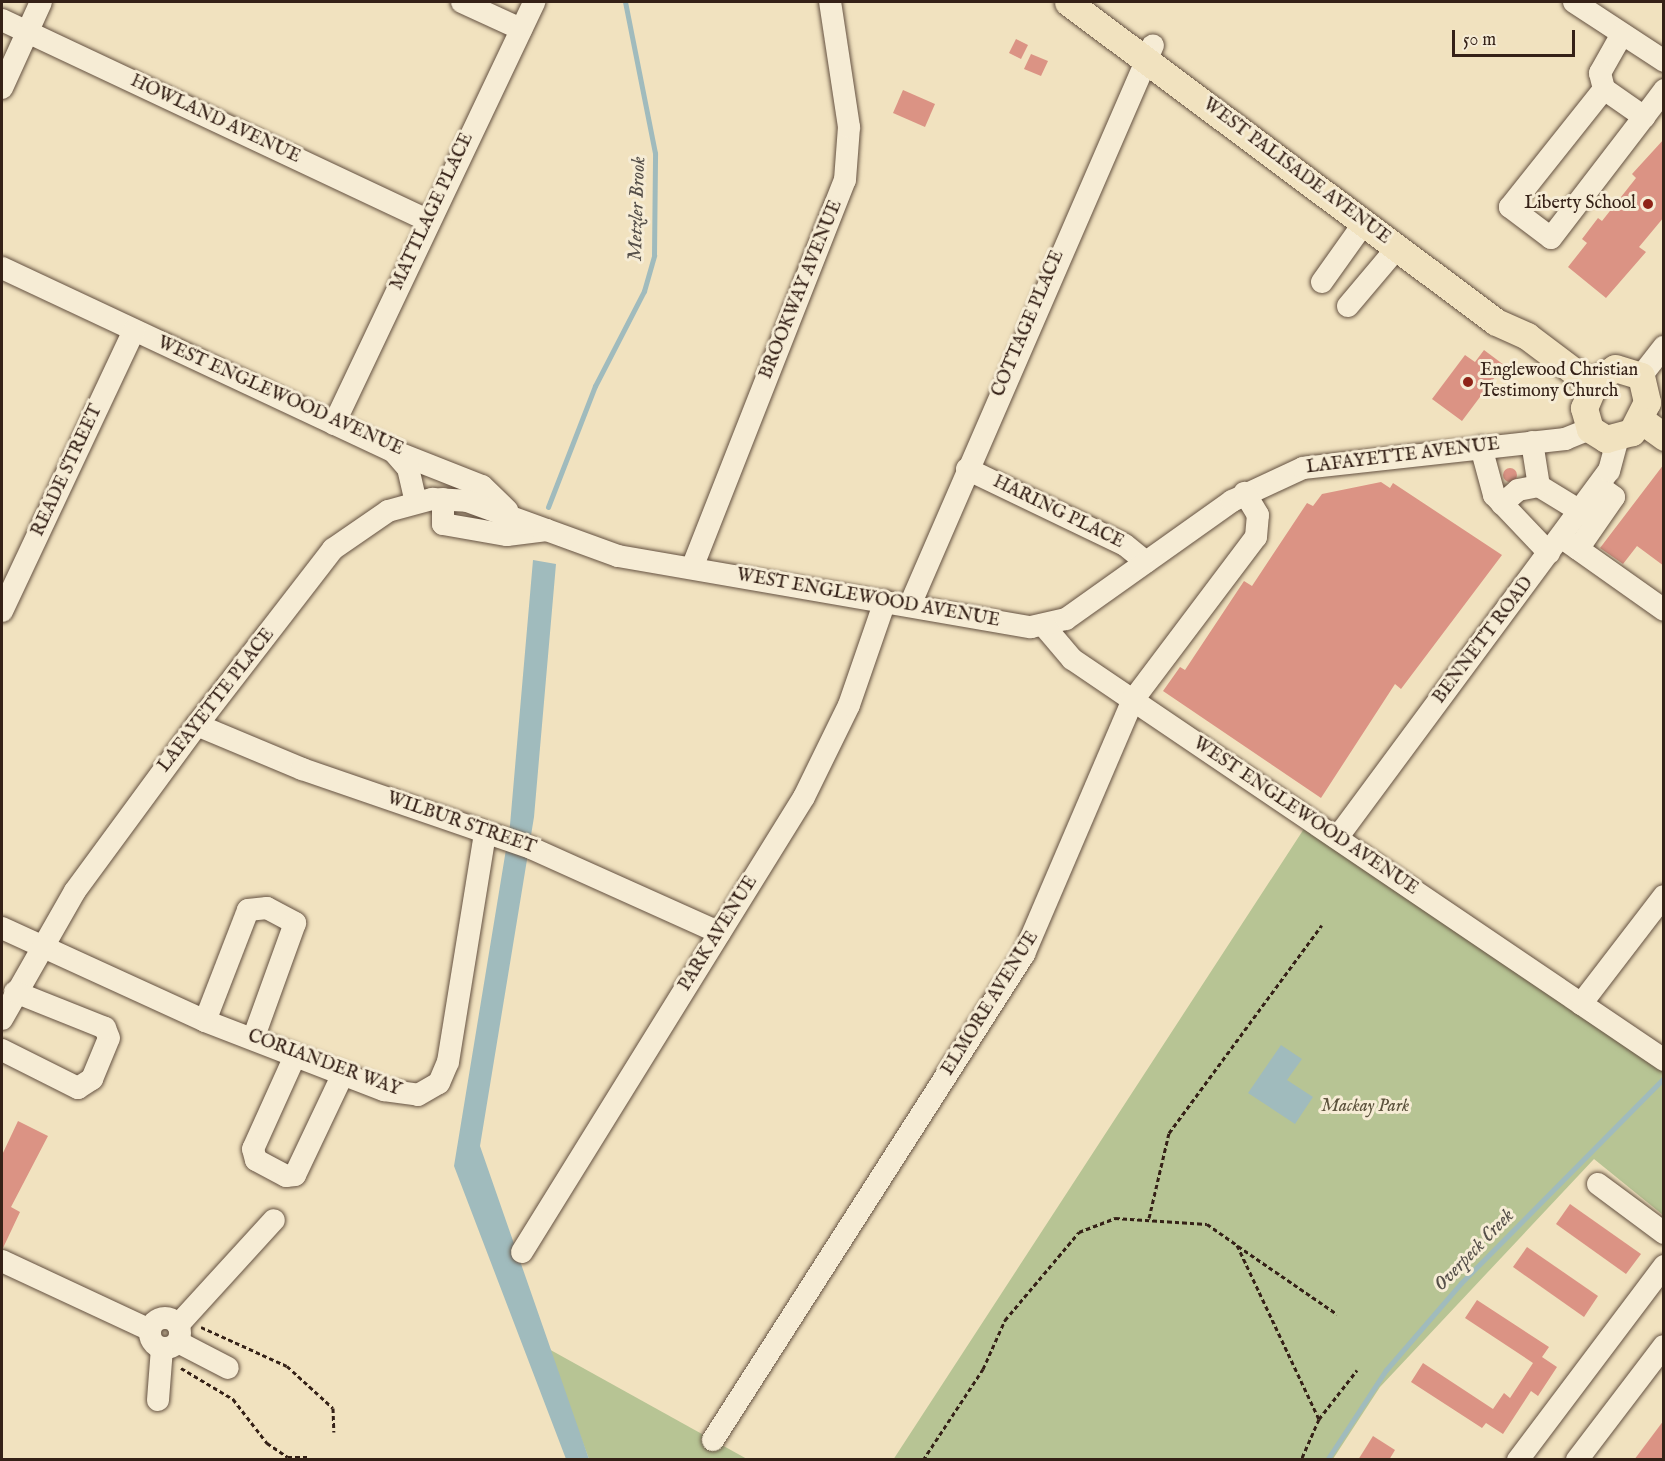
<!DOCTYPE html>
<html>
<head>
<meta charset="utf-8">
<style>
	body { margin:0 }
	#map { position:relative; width:1665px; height:1461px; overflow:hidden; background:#f1e2bf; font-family:"IM FELL English",serif }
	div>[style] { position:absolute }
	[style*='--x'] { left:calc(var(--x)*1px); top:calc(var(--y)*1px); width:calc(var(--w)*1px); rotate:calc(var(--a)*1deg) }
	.green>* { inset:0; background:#b7c494 }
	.water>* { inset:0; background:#a0bbbd }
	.stream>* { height:5px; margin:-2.5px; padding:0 2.5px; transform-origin:2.5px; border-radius:2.5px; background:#a0bbbd }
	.building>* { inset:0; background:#db9384 }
	.round { border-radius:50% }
	.path>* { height:3px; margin-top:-1.5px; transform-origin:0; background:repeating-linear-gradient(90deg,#352117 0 4.5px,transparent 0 7.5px) }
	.roads { filter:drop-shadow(0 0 2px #645141) drop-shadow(0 0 2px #645141) }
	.minor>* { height:22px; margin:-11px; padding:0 11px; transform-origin:11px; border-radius:11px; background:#f6ecd5 }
	.minor>.ring { margin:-11px; padding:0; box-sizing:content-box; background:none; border:22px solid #f6ecd5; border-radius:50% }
	.major>* { height:27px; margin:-13.5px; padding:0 13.5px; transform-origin:13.5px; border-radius:13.5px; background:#f1e2bf }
	.dots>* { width:16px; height:16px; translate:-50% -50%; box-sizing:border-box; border:3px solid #f6ecd5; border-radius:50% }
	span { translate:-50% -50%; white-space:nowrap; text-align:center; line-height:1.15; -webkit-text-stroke:6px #f6ecd5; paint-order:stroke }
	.street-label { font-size:18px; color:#352117 }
	.poi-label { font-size:18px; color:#352117 }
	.right { translate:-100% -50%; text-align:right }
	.left { translate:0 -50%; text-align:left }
	.park-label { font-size:18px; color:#5c523c; font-style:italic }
	.water-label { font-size:20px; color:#554f49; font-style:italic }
	.frame { position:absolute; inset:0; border:3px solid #352117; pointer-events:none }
	.scale { position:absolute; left:1452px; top:30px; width:123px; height:27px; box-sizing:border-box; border:3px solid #352117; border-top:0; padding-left:8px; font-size:18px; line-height:21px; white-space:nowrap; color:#352117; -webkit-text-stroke:4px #f6ecd5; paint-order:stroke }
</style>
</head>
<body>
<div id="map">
	<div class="green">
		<div style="clip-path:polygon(1309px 821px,1663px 1068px,1663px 1215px,1594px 1159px,1380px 1387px,1333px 1459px,893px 1460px)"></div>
		<div style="clip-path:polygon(547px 1348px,747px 1459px,589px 1459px)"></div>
	</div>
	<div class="water">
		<div style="clip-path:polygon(533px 560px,556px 564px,534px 817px,480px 1146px,589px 1459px,566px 1459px,454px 1166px,510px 825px)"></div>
		<div style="clip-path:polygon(1281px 1045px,1302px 1059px,1287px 1080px,1313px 1097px,1295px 1124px,1248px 1093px)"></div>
	</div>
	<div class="stream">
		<div style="--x:548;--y:507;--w:130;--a:-68.8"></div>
		<div style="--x:595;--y:386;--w:107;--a:-62.7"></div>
		<div style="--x:644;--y:291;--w:37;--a:-74"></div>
		<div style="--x:654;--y:255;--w:102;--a:-89.4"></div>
		<div style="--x:655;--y:153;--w:154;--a:-101.2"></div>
		<div style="--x:1327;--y:1460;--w:108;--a:-56.8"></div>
		<div style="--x:1386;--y:1370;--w:115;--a:-49.2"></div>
		<div style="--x:1461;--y:1283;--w:289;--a:-45.3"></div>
	</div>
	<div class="building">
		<div style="clip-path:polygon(1016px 39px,1028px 45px,1021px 59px,1009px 53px)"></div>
		<div style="clip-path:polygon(1031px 54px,1048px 61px,1041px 76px,1024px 69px)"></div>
		<div style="clip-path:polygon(903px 90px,935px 104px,925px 127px,893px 113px)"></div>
		<div style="clip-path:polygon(1664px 139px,1664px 217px,1639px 247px,1646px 252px,1606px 298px,1568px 267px,1587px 243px,1582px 239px,1598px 218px,1602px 221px,1636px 178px,1632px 174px)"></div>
		<div style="clip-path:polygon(1484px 350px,1504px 365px,1462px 421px,1432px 399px,1465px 355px,1475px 362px)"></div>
		<div style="clip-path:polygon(1664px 464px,1664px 566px,1637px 546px,1623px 564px,1600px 548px)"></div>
		<div class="round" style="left:1503px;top:468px;width:14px;height:14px"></div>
		<div style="clip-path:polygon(1381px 482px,1390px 488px,1393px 483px,1502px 555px,1401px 689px,1395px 684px,1321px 798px,1163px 691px,1180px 667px,1185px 670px,1244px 581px,1252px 586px,1307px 503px,1313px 506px,1322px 494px)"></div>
		<div style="clip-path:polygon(18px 1121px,48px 1136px,11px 1207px,20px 1212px,3px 1248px,2px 1155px)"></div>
		<div style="clip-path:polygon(1570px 1204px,1641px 1254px,1626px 1274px,1556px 1224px)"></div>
		<div style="clip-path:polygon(1527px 1247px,1598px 1296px,1584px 1317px,1513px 1267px)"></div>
		<div style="clip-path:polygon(1477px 1300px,1549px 1347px,1542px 1357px,1557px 1367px,1538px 1396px,1531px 1391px,1503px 1434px,1486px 1423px,1482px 1428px,1411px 1382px,1423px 1363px,1493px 1409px,1504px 1393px,1510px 1398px,1533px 1363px,1465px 1318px)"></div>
		<div style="clip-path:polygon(1664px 1420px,1664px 1460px,1634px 1460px)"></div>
		<div style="clip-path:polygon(1373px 1436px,1395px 1450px,1389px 1460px,1358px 1460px)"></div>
	</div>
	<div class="path">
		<div style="--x:1149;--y:1218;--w:87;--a:-76.8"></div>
		<div style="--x:1169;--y:1133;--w:258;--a:-53.7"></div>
		<div style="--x:1238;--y:1246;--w:120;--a:34.5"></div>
		<div style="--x:201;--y:1327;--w:94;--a:24.4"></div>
		<div style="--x:287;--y:1366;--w:62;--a:42.4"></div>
		<div style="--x:333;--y:1408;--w:24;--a:88"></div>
		<div style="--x:181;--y:1368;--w:61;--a:30.8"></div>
		<div style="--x:233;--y:1399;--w:56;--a:52.3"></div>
		<div style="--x:267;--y:1443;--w:25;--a:34"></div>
		<div style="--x:288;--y:1457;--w:19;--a:0"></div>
		<div style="--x:1319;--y:1419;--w:62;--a:-52.2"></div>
		<div style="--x:923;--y:1460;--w:109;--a:-56.6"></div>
		<div style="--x:983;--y:1369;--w:54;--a:-65.8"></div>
		<div style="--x:1005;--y:1320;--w:115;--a:-49.9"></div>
		<div style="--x:1079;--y:1232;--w:39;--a:-21"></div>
		<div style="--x:1115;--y:1218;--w:92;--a:3.7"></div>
		<div style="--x:1207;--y:1224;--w:37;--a:35"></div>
		<div style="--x:1237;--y:1245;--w:192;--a:64.8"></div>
		<div style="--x:1319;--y:1419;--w:45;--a:113.7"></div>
	</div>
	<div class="roads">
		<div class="minor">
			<div style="--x:462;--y:2;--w:65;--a:24.6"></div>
			<div style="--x:1574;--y:2;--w:108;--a:33.2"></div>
			<div style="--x:2;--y:20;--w:472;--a:25.2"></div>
			<div style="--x:1622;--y:34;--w:45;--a:119.4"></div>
			<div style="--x:1600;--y:73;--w:16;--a:76"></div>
			<div style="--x:1604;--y:89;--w:49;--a:35"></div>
			<div style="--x:1644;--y:117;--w:34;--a:-53"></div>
			<div style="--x:2;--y:88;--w:94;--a:-65.6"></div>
			<div style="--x:1604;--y:89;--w:151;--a:128.5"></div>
			<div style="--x:1510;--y:207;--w:51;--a:37.1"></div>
			<div style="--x:1551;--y:238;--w:153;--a:-52.5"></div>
			<div style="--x:2;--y:268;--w:432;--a:25.1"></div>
			<div style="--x:393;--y:451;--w:96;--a:21.5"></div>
			<div style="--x:482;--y:486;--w:35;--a:44"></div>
			<div style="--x:1322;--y:282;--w:72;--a:-54.6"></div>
			<div style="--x:1348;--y:306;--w:76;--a:-49.8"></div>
			<div style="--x:1641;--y:376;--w:37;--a:-52"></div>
			<div style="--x:334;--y:424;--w:467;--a:-64.6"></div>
			<div style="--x:1532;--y:442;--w:45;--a:81"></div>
			<div style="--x:1539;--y:486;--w:48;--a:31.4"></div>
			<div style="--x:1481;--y:447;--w:50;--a:74.8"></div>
			<div style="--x:1494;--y:495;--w:80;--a:46.5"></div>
			<div style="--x:393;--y:451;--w:23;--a:49"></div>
			<div style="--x:408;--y:468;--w:35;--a:77"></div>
			<div style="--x:967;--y:469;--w:175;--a:25.7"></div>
			<div style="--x:1125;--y:545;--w:27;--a:39"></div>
			<div style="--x:443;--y:499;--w:25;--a:90"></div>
			<div style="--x:443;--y:524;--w:65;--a:9.8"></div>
			<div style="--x:507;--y:535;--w:40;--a:-7.1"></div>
			<div style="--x:1502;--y:504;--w:21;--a:-41"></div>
			<div style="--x:1518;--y:490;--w:21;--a:-11"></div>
			<div style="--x:1561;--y:537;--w:126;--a:35.3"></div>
			<div style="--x:1578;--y:549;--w:63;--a:-55.3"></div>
			<div style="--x:1614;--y:497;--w:19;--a:-145"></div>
			<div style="--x:692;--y:568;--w:417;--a:-68.5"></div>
			<div style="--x:845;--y:180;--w:53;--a:-85.7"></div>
			<div style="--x:849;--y:127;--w:126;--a:-98.6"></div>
			<div style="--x:910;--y:605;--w:610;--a:-66.54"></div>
			<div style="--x:2;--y:611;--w:310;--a:-64.8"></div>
			<div style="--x:1044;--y:626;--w:43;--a:49.7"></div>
			<div style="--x:1072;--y:659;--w:715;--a:34.11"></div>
			<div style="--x:197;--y:725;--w:114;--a:22.7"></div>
			<div style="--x:302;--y:769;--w:242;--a:19"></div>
			<div style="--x:531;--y:848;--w:207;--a:24.2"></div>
			<div style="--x:1337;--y:838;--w:457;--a:-53.5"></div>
			<div style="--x:1609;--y:471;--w:34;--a:-75"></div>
			<div style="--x:2;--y:928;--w:223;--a:24.6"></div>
			<div style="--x:205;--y:1021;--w:192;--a:21.1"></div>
			<div style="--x:384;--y:1090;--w:34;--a:8"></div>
			<div style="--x:418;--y:1095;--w:24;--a:-30"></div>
			<div style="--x:439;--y:1083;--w:23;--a:-67"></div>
			<div style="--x:448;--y:1062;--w:232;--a:-80.8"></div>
			<div style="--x:1581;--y:1004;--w:136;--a:-52.5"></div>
			<div style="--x:2;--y:1019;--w:147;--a:-60.3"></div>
			<div style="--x:75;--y:891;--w:206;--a:-53.7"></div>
			<div style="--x:197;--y:725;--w:222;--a:-52.3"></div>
			<div style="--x:333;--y:549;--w:67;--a:-34.6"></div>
			<div style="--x:388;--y:511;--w:46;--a:-15.3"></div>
			<div style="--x:432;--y:499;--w:35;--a:3"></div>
			<div style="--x:467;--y:501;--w:161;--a:20"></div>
			<div style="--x:618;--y:556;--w:419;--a:9.8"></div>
			<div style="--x:1031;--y:627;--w:36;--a:-13"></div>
			<div style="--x:1066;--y:619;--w:204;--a:-35.4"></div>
			<div style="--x:1232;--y:501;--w:78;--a:-24.9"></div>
			<div style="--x:1303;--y:468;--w:264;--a:-6.3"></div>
			<div style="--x:1565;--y:439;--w:27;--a:-22"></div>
			<div style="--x:205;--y:1021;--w:119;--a:-68.8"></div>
			<div style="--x:248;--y:910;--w:19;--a:-6"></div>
			<div style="--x:267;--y:908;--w:32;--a:28"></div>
			<div style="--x:295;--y:923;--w:123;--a:109.9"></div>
			<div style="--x:2;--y:1050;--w:85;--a:26.6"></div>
			<div style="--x:78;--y:1088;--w:17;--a:-33"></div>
			<div style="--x:92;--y:1079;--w:44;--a:-67.5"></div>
			<div style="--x:109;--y:1038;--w:11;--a:-112"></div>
			<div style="--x:105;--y:1028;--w:97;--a:-158.2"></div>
			<div style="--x:295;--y:1056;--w:102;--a:114.3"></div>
			<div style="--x:253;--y:1149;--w:11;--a:75"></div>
			<div style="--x:256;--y:1160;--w:34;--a:28"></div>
			<div style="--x:286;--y:1176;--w:9;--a:-6"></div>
			<div style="--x:295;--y:1175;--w:112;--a:-64.6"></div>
			<div style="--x:1598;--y:1184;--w:82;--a:36.6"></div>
			<div style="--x:522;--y:1252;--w:535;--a:-58.21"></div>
			<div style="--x:804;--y:797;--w:102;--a:-63.9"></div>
			<div style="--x:849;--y:705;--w:110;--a:-70.9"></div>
			<div style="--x:2;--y:1261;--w:163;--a:25"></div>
			<div class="ring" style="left:150px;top:1318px;width:8px;height:8px"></div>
			<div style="--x:178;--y:1325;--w:142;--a:-47.6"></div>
			<div style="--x:178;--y:1342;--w:56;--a:27.5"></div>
			<div style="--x:158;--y:1400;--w:52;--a:-85.6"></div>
			<div style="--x:713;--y:1440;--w:577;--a:-57.38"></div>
			<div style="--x:1024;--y:954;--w:276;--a:-66.8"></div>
			<div style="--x:1133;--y:700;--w:204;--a:-53"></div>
			<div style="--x:1256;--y:537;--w:22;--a:-85"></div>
			<div style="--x:1258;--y:515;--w:26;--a:-121"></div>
			<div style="--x:1518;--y:1460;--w:243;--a:-53"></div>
			<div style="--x:1577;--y:1460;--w:143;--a:-52.7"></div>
		</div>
		<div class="major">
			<div style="--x:1068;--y:2;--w:534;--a:36.78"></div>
			<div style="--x:1496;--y:322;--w:34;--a:24"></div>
			<div style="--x:1527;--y:336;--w:81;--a:37"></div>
			<div style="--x:1615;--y:368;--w:27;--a:17"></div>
			<div style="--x:1641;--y:376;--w:27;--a:77"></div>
			<div style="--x:1647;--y:402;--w:34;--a:117"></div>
			<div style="--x:1632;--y:432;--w:27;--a:165"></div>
			<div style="--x:1606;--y:439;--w:19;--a:-148"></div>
			<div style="--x:1590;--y:429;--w:22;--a:-106"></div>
			<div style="--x:1584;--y:408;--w:30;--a:-67"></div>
			<div style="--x:1596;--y:380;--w:22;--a:-32"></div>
			<div style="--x:1641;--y:420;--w:29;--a:36"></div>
		</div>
	</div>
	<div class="dots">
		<div style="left:1648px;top:204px;background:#8f2418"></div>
		<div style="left:1468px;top:382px;background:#8f2418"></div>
	</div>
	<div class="street-label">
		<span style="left:215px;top:120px;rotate:25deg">HOWLAND AVENUE</span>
		<span style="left:1296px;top:172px;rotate:37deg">WEST PALISADE AVENUE</span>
		<span style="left:433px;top:212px;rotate:-65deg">MATTLAGE PLACE</span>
		<span style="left:802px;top:290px;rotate:-68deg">BROOKWAY AVENUE</span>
		<span style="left:1029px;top:324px;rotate:-67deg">COTTAGE PLACE</span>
		<span style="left:280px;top:397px;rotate:24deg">WEST ENGLEWOOD AVENUE</span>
		<span style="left:1403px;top:457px;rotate:-7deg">LAFAYETTE AVENUE</span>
		<span style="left:68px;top:471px;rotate:-65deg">READE STREET</span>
		<span style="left:1058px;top:513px;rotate:26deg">HARING PLACE</span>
		<span style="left:868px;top:599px;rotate:10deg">WEST ENGLEWOOD AVENUE</span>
		<span style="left:1484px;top:641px;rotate:-53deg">BENNETT ROAD</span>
		<span style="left:217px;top:701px;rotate:-52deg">LAFAYETTE PLACE</span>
		<span style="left:1305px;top:817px;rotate:34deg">WEST ENGLEWOOD AVENUE</span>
		<span style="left:461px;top:824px;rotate:19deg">WILBUR STREET</span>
		<span style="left:719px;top:934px;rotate:-58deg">PARK AVENUE</span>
		<span style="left:991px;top:1004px;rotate:-58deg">ELMORE AVENUE</span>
		<span style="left:324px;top:1064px;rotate:20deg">CORIANDER WAY</span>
	</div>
	<div class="poi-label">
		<span class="right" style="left:1636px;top:204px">Liberty School</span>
		<span class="left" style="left:1480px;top:382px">Englewood Christian<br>Testimony Church</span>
	</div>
	<div class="park-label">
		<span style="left:1365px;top:1107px">Mackay Park</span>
	</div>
	<div class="water-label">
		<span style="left:637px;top:209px;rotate:-88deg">Metzler Brook</span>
		<span style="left:1474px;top:1250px;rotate:-46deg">Overpeck Creek</span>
	</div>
	<div class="frame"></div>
	<div class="scale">50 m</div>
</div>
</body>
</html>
